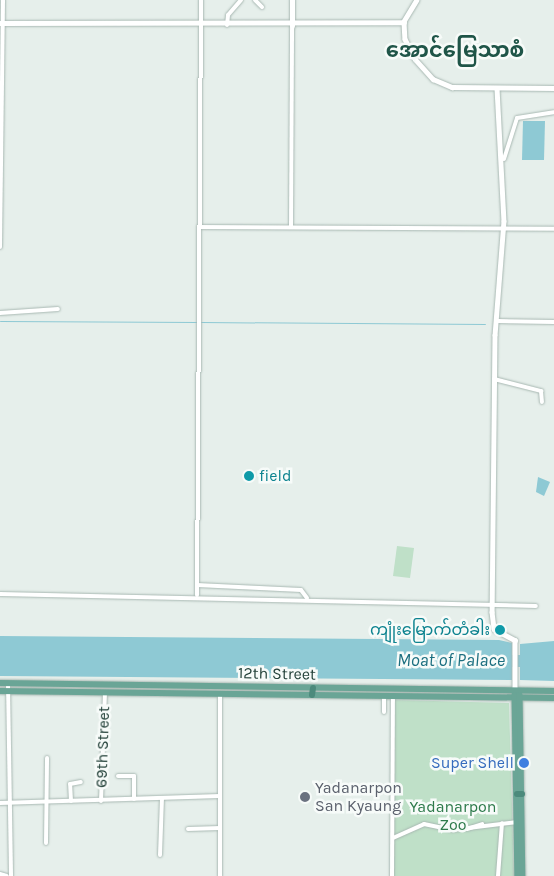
<!DOCTYPE html>
<html>
<head>
<meta charset="utf-8">
<style>
	body { margin:0 }
	#map { position:relative; width:554px; height:876px; overflow:hidden; background:#e6efeb; font-family:Karla,"Noto Sans Myanmar",sans-serif }
	div>[style] { position:absolute }
	[style*='--x'] { left:calc(var(--x)*1px); top:calc(var(--y)*1px); width:calc(var(--w)*1px); rotate:calc(var(--a)*1deg) }
	.green>* { inset:0; background:#bfe0c8 }
	.water>* { inset:0; background:#8ec9d4 }
	.stream>* { height:1px; margin:-0.5px; padding:0 0.5px; transform-origin:0.5px; border-radius:0.5px; background:#8ec9d4 }
	.roads { filter:drop-shadow(0 0 1px #a8b8b2) drop-shadow(0 0 1px #a8b8b2) }
	.minor>* { height:4px; margin:-2px; padding:0 2px; transform-origin:2px; border-radius:2px; background:#fff }
	.tertiary>* { height:4.5px; margin:-2.25px; padding:0 2.25px; transform-origin:2.25px; border-radius:2.25px; background:#fff }
	.primary>* { height:5.5px; margin:-2.75px; padding:0 2.75px; transform-origin:2.75px; border-radius:2.75px; background:#6aa596 }
	.trunk>* { height:6px; margin:-3px; padding:0 3px; transform-origin:3px; border-radius:3px; background:#4c8a7c }
	.dots>* { width:14px; height:14px; translate:-50% -50%; box-sizing:border-box; border:2px solid #f7fbf9; border-radius:50% }
	span { translate:-50% -50%; white-space:nowrap; text-align:center; line-height:1.15; -webkit-text-stroke:5px #f7fbf9; paint-order:stroke }
	.culture-label { font-size:16px; color:#0d838f }
	.left { translate:0 -50%; text-align:left }
	.right { translate:-100% -50%; text-align:right }
	.street-label { font-size:16px; color:#24423a }
	.shop-label { font-size:16px; color:#366cbe }
	.worship-label { font-size:16px; color:#5b616d }
	.park-label { font-size:16px; color:#2d7a4b }
	.water-label { font-size:18px; color:#1c6f80; font-style:italic }
	.district-label { font-size:21px; color:#1f5548; font-weight:700 }
</style>
</head>
<body>
<div id="map">
	<div class="green">
		<div style="clip-path:polygon(397px 546px,414px 548px,410px 578px,393px 576px)"></div>
		<div style="clip-path:polygon(395px 700px,509px 703px,514px 876px,394px 876px)"></div>
	</div>
	<div class="water">
		<div style="clip-path:polygon(523px 121px,545px 121px,544px 160px,522px 160px)"></div>
		<div style="clip-path:polygon(538px 477px,550px 482px,544px 496px,536px 492px)"></div>
		<div style="clip-path:polygon(0 636px,499px 640px,512px 643px,512px 655px,520px 655px,520px 644px,554px 641px,554px 681px,520px 680px,520px 667px,512px 667px,512px 680px,0 676px)"></div>
	</div>
	<div class="stream">
		<div style="--x:0;--y:321;--w:197;--a:0.3"></div>
		<div style="--x:201;--y:322;--w:284;--a:0.4"></div>
	</div>
	<div class="roads">
		<div class="minor">
			<div style="--x:255;--y:0;--w:10;--a:45"></div>
			<div style="--x:227;--y:25;--w:10;--a:-84"></div>
			<div style="--x:228;--y:15;--w:20;--a:-49"></div>
			<div style="--x:504;--y:159;--w:43;--a:-72.4"></div>
			<div style="--x:517;--y:118;--w:37;--a:-9"></div>
			<div style="--x:199;--y:227;--w:355;--a:0.3"></div>
			<div style="--x:291;--y:227;--w:201;--a:-89.7"></div>
			<div style="--x:0;--y:247;--w:247;--a:-89.3"></div>
			<div style="--x:0;--y:313;--w:58;--a:-3.9"></div>
			<div style="--x:498;--y:321;--w:56;--a:1"></div>
			<div style="--x:494;--y:379;--w:49;--a:14.3"></div>
			<div style="--x:541;--y:391;--w:11;--a:85"></div>
			<div style="--x:197;--y:585;--w:104;--a:2.8"></div>
			<div style="--x:301;--y:590;--w:10;--a:53"></div>
			<div style="--x:0;--y:594;--w:536;--a:1.28"></div>
			<div style="--x:197;--y:595;--w:595;--a:-89.61"></div>
			<div style="--x:8;--y:683;--w:193;--a:89.1"></div>
			<div style="--x:220;--y:693;--w:183;--a:90"></div>
			<div style="--x:384;--y:696;--w:16;--a:90"></div>
			<div style="--x:118;--y:776;--w:16;--a:0"></div>
			<div style="--x:134;--y:776;--w:23;--a:90"></div>
			<div style="--x:71;--y:801;--w:17;--a:-93"></div>
			<div style="--x:70;--y:784;--w:11;--a:-10"></div>
			<div style="--x:101;--y:801;--w:109;--a:-87.9"></div>
			<div style="--x:0;--y:803;--w:220;--a:-1.8"></div>
			<div style="--x:188;--y:829;--w:32;--a:-2"></div>
			<div style="--x:467;--y:829;--w:16;--a:-18"></div>
			<div style="--x:393;--y:838;--w:34;--a:-24"></div>
			<div style="--x:424;--y:824;--w:29;--a:12"></div>
			<div style="--x:452;--y:830;--w:66;--a:-6.9"></div>
			<div style="--x:46;--y:843;--w:85;--a:-89.3"></div>
			<div style="--x:160;--y:855;--w:57;--a:-88"></div>
			<div style="--x:0;--y:874;--w:7;--a:16"></div>
			<div style="--x:392;--y:876;--w:179;--a:-89.7"></div>
			<div style="--x:498;--y:876;--w:53;--a:-85.7"></div>
		</div>
		<div class="tertiary">
			<div style="--x:417;--y:0;--w:26;--a:121"></div>
			<div style="--x:404;--y:22;--w:17;--a:87"></div>
			<div style="--x:405;--y:39;--w:22;--a:63"></div>
			<div style="--x:415;--y:59;--w:27;--a:48"></div>
			<div style="--x:433;--y:79;--w:21;--a:23"></div>
			<div style="--x:452;--y:87;--w:102;--a:0.6"></div>
			<div style="--x:0;--y:23;--w:404;--a:-0.1"></div>
			<div style="--x:292;--y:26;--w:26;--a:-90"></div>
			<div style="--x:497;--y:88;--w:133;--a:87"></div>
			<div style="--x:504;--y:221;--w:114;--a:94.5"></div>
			<div style="--x:495;--y:335;--w:277;--a:90.6"></div>
			<div style="--x:492;--y:612;--w:17;--a:83"></div>
			<div style="--x:494;--y:629;--w:24;--a:28"></div>
			<div style="--x:515;--y:640;--w:50;--a:90"></div>
		</div>
		<div class="primary">
			<div style="--x:0;--y:683;--w:554;--a:0.83"></div>
			<div style="--x:0;--y:691;--w:554;--a:0.72"></div>
			<div style="--x:515;--y:695;--w:181;--a:89.1"></div>
			<div style="--x:520;--y:695;--w:181;--a:89.1"></div>
		</div>
		<div class="trunk">
			<div style="--x:312;--y:695;--w:7;--a:-82"></div>
			<div style="--x:517;--y:794;--w:5;--a:0"></div>
		</div>
	</div>
	<div class="dots">
		<div style="left:249px;top:476px;background:#0f9aa8"></div>
		<div style="left:500px;top:630px;background:#0f9aa8"></div>
		<div style="left:524px;top:763px;background:#3f7fe0"></div>
		<div style="left:305px;top:797px;background:#6b7280"></div>
	</div>
	<div class="culture-label">
		<span class="left" style="left:259px;top:476px">field</span>
		<span class="right" style="left:490px;top:630px">ကျုံးမြောက်တံခါး</span>
	</div>
	<div class="street-label">
		<span style="left:277px;top:674px;rotate:1deg">12th Street</span>
		<span style="left:103px;top:747px;rotate:-88deg">69th Street</span>
	</div>
	<div class="shop-label">
		<span class="right" style="left:514px;top:763px">Super Shell</span>
	</div>
	<div class="worship-label">
		<span class="left" style="left:315px;top:797px">Yadanarpon<br>San Kyaung</span>
	</div>
	<div class="park-label">
		<span style="left:453px;top:816px">Yadanarpon<br>Zoo</span>
	</div>
	<div class="water-label">
		<span style="left:451px;top:660px">Moat of Palace</span>
	</div>
	<div class="district-label">
		<span style="left:455px;top:50px">အောင်မြေသာစံ</span>
	</div>
</div>
</body>
</html>
